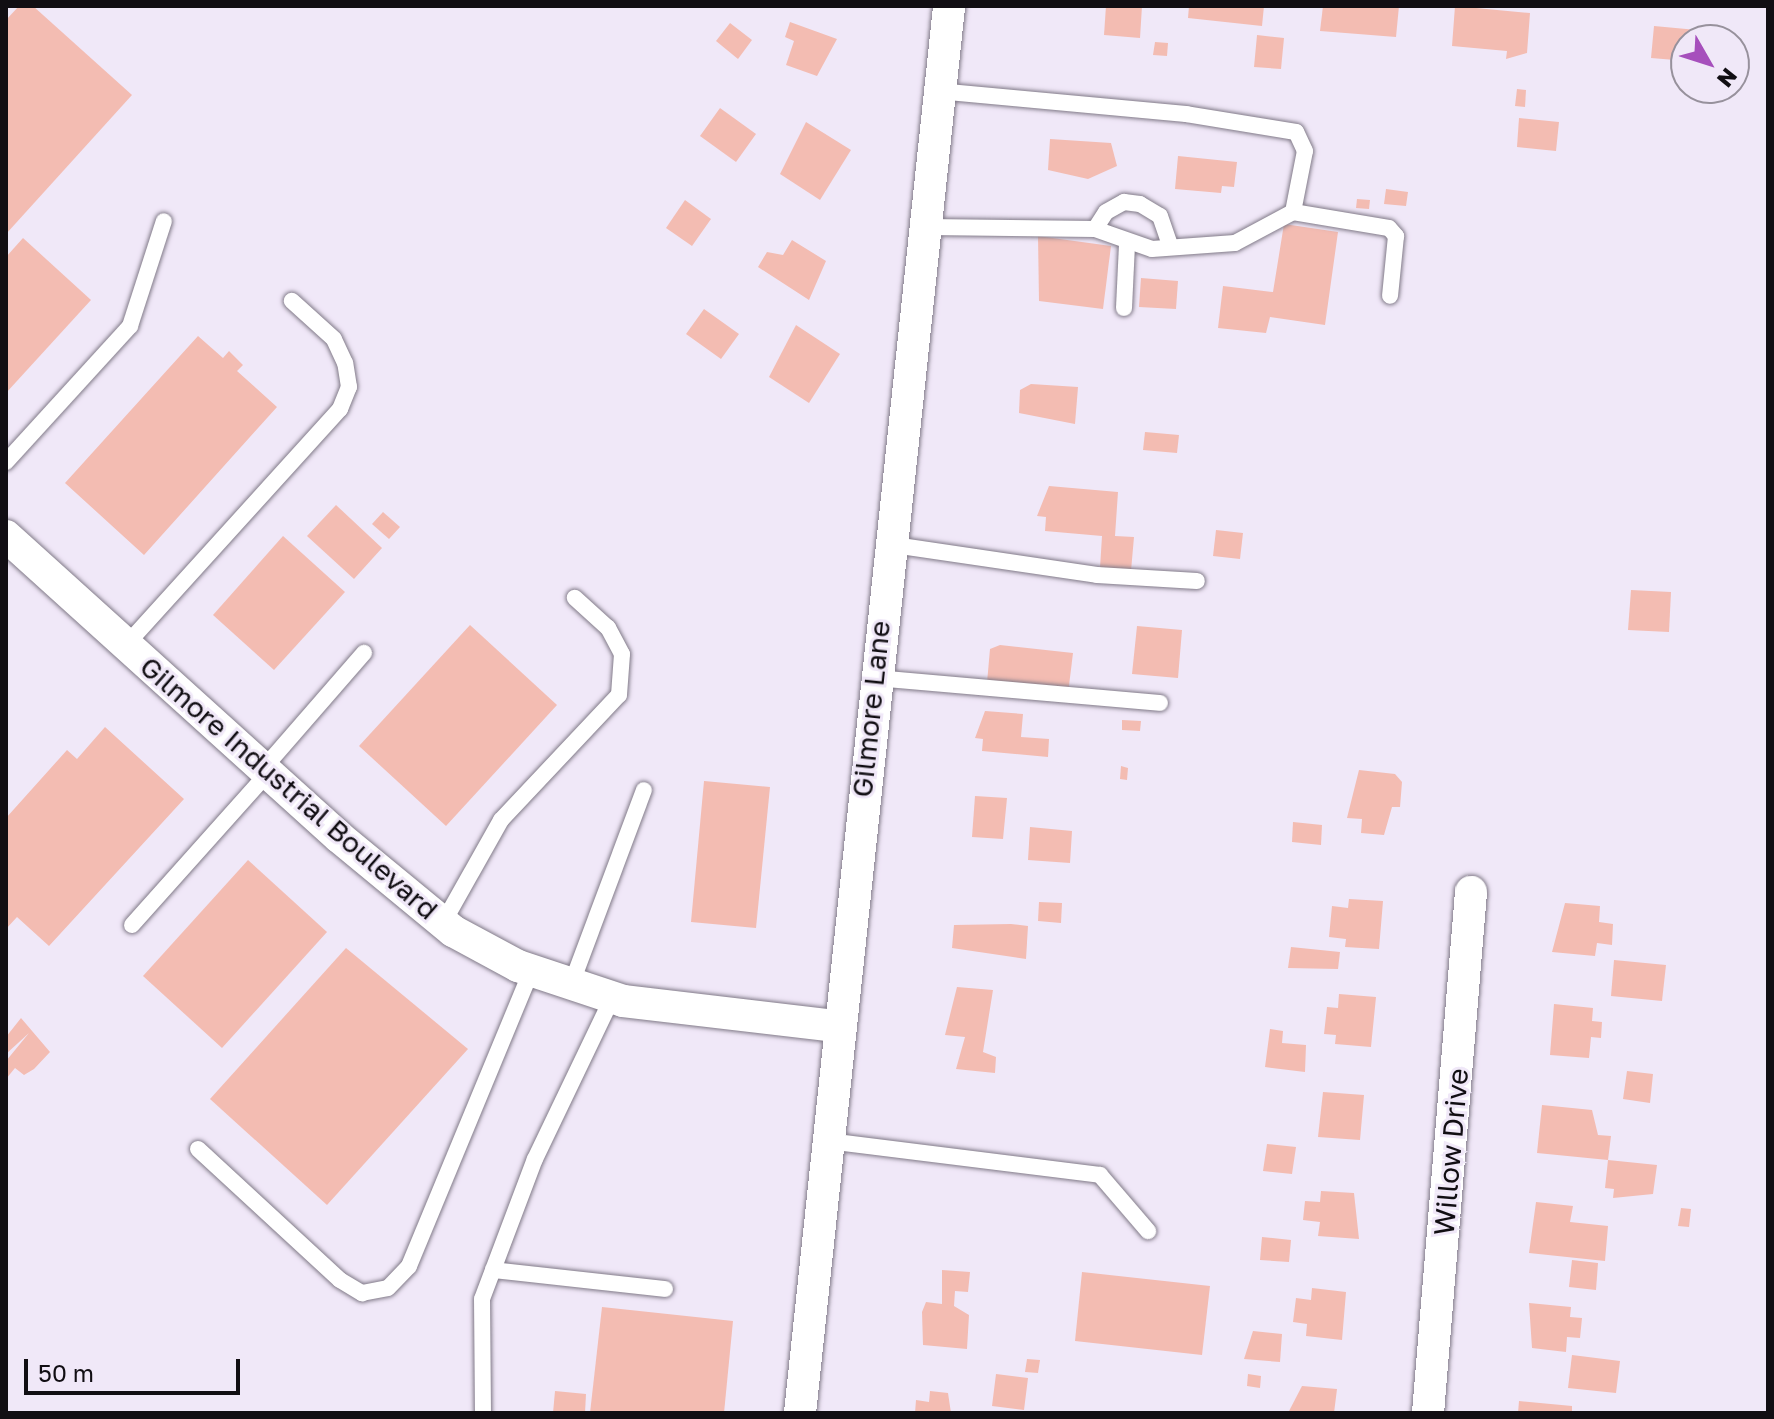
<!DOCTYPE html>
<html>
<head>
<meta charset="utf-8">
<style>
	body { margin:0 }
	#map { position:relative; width:1774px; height:1419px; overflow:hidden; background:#f0e8f8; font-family:"Golos Text",sans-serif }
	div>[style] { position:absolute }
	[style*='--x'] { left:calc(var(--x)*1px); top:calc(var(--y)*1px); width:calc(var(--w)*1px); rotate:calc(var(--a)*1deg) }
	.building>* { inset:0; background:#f3bcb2 }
	.roads { filter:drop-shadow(0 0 2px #817a88) drop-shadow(0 0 2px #817a88) }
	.lane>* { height:16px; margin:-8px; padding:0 8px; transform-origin:8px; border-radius:8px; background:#fff }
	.street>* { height:32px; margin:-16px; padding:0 16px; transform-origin:16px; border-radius:16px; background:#fff }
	span { translate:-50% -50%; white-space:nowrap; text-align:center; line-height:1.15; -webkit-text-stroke:6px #f0e8f8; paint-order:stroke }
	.street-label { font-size:28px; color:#110e13 }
	.frame { position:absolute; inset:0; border:8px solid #110e13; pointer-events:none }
	.north { position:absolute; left:1670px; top:24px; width:80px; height:80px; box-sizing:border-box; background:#f0e8f8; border:2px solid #97919c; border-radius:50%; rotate:129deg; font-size:22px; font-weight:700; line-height:32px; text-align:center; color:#110e13 }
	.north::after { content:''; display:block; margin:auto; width:28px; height:36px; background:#a64fbc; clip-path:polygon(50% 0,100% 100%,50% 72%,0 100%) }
	.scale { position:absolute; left:24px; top:1359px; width:216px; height:36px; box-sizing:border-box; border:4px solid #110e13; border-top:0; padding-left:10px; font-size:24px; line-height:28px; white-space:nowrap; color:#110e13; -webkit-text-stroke:6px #f0e8f8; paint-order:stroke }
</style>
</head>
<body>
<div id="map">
	<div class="building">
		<div style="clip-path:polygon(19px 6px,33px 6px,132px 95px,6px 234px,6px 20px)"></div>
		<div style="clip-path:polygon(1106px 6px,1142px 6px,1140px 38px,1104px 35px)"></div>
		<div style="clip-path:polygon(1189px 6px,1264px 6px,1262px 26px,1188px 18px)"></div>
		<div style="clip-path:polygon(1323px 6px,1399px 6px,1396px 37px,1320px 31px)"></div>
		<div style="clip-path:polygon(1455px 6px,1530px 13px,1527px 53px,1506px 59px,1507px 51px,1452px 46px)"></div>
		<div style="clip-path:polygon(790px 22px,837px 39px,817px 76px,786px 65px,794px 41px,785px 37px)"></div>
		<div style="clip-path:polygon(730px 23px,752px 40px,738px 59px,716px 41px)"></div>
		<div style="clip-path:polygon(1654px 26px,1697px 30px,1696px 40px,1686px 40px,1686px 72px,1674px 71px,1675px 60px,1651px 58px)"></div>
		<div style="clip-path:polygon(1257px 35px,1284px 38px,1281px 69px,1254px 67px)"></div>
		<div style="clip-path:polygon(1155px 42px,1168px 43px,1167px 56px,1153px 55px)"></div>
		<div style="clip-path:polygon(1517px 89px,1526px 90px,1525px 107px,1515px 106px)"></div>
		<div style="clip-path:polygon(720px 108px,756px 134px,736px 162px,700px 136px)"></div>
		<div style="clip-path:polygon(1519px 118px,1559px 122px,1556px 151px,1517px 147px)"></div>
		<div style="clip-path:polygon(806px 122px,851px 150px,820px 200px,780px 174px)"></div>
		<div style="clip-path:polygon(1050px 139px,1111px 143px,1117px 166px,1088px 179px,1048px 170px)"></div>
		<div style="clip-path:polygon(1178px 156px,1237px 162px,1234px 187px,1222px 186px,1221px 193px,1175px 189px)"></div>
		<div style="clip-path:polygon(1386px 189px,1408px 192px,1406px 206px,1384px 204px)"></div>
		<div style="clip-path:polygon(1357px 199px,1370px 200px,1369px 209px,1356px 208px)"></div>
		<div style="clip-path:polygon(685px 200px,711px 219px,692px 246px,666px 228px)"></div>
		<div style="clip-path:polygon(1284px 224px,1338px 232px,1325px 325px,1270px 317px,1266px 333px,1218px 328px,1223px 286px,1273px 292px)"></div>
		<div style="clip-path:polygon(1038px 236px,1111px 246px,1103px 309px,1039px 301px)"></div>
		<div style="clip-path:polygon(23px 238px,91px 300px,6px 393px,6px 257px)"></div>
		<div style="clip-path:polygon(792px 240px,826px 261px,809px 300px,758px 267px,767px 252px,783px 255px)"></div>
		<div style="clip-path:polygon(1141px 278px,1178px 281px,1176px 309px,1139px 307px)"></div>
		<div style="clip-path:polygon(704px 309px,739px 334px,721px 359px,686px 334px)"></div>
		<div style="clip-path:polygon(796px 325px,840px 354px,809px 403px,769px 377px)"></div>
		<div style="clip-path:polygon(198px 336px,223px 358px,229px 351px,243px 365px,237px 371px,277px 407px,144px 555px,65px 483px)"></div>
		<div style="clip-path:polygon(1031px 384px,1078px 387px,1075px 424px,1019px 413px,1020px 390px)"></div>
		<div style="clip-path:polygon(1145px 432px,1179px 435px,1177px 453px,1143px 450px)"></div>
		<div style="clip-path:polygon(1049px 486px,1118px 492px,1115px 536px,1134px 537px,1131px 571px,1100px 568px,1102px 536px,1045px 531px,1046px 517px,1037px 516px)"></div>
		<div style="clip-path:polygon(336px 505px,382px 548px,354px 579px,307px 536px)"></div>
		<div style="clip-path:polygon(383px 512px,400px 527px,389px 539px,372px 524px)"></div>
		<div style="clip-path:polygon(1216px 530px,1243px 533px,1240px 559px,1213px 556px)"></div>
		<div style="clip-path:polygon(283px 536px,345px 592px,274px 670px,213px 615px)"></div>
		<div style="clip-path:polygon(1631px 590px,1671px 592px,1669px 632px,1628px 630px)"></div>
		<div style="clip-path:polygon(470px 625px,557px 705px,446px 826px,359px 746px)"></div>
		<div style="clip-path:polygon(1137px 626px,1182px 630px,1178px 678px,1132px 674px)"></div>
		<div style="clip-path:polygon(1000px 645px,1073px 653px,1068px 694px,987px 683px,990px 649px)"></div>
		<div style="clip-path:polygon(985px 711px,1023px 714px,1021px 737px,1049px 739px,1048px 757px,982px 751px,983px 739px,975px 738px)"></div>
		<div style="clip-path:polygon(1122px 720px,1141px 721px,1140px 731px,1122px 730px)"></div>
		<div style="clip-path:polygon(105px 727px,184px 799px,49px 946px,17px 917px,6px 929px,6px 818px,67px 750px,77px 759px)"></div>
		<div style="clip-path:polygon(1121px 766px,1128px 768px,1127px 780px,1120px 779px)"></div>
		<div style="clip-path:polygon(1359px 770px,1395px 774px,1402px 782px,1400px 807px,1392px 807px,1384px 835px,1361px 833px,1362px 819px,1347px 818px)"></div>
		<div style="clip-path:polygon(704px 781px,770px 787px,756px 928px,691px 922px)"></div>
		<div style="clip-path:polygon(975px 796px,1007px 798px,1003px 839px,972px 837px)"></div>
		<div style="clip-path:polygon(1293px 822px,1322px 825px,1321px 845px,1292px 842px)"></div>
		<div style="clip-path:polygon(1030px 827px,1072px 831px,1070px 863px,1028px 860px)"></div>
		<div style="clip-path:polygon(248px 860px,327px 932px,222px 1048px,143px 976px)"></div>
		<div style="clip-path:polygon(1349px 899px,1383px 901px,1379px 949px,1345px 947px,1346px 939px,1329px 937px,1332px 906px,1348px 908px)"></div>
		<div style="clip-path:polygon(1039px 902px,1062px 903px,1061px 923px,1038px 921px)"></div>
		<div style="clip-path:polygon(1565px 903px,1600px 906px,1599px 922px,1613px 924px,1612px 945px,1597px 943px,1595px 956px,1552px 952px)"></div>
		<div style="clip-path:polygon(1011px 924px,1028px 926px,1026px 959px,952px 948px,954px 925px)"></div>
		<div style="clip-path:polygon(1291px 947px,1340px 952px,1338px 969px,1288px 968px)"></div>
		<div style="clip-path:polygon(346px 948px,468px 1049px,327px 1205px,210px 1099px)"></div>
		<div style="clip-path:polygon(1614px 960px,1666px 965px,1662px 1001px,1611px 996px)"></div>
		<div style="clip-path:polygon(957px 987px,993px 990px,983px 1052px,996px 1057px,995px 1073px,956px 1069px,965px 1037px,945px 1035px)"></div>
		<div style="clip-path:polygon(1339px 994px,1376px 997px,1371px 1047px,1335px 1044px,1336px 1035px,1324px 1034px,1327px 1007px,1338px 1008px)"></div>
		<div style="clip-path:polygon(1554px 1004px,1593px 1008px,1592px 1021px,1602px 1022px,1601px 1038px,1591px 1037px,1589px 1058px,1550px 1055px)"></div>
		<div style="clip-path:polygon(21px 1018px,50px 1052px,34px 1069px,24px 1075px,15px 1068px,6px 1079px,6px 1061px,29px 1033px,6px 1054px,6px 1037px)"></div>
		<div style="clip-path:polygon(1270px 1029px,1283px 1031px,1282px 1043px,1306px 1045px,1305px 1072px,1265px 1067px)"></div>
		<div style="clip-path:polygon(1627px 1071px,1653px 1074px,1650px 1103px,1623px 1099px)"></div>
		<div style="clip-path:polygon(1323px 1092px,1364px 1095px,1360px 1140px,1318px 1137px)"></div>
		<div style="clip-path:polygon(1542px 1105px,1592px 1110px,1598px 1135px,1611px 1136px,1608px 1160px,1537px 1153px)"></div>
		<div style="clip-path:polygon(1267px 1144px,1296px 1147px,1292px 1174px,1263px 1171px)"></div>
		<div style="clip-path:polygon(1608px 1160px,1657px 1165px,1653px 1194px,1613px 1198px,1614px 1189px,1605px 1188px)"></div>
		<div style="clip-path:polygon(1321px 1191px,1354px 1193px,1359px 1239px,1318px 1236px,1320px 1222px,1303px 1220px,1305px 1201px,1320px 1202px)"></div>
		<div style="clip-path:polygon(1536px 1202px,1573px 1206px,1570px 1222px,1608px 1226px,1605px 1261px,1529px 1253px)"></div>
		<div style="clip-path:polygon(1681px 1208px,1691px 1209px,1689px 1227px,1678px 1226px)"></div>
		<div style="clip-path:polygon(1262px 1237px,1291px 1240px,1289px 1262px,1260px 1260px)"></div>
		<div style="clip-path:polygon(1572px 1260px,1598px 1263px,1596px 1290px,1569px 1287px)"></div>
		<div style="clip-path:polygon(942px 1270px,970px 1272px,968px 1292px,955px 1291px,954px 1306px,969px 1315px,967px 1349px,923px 1345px,922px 1312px,926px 1302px,942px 1304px)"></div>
		<div style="clip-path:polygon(1082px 1272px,1210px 1286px,1202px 1355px,1075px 1341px)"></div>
		<div style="clip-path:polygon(1312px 1288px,1346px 1292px,1342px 1340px,1306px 1336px,1307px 1324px,1293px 1322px,1296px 1298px,1311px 1300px)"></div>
		<div style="clip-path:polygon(1529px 1303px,1571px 1307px,1570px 1317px,1582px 1318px,1580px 1338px,1567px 1337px,1566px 1352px,1532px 1348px)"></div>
		<div style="clip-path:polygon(602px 1307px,733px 1321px,724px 1413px,590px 1413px)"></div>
		<div style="clip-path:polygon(1253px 1331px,1282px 1334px,1280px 1362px,1244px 1359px)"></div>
		<div style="clip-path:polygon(1572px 1355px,1620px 1361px,1616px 1393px,1568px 1388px)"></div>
		<div style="clip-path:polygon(1027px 1359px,1040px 1360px,1038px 1373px,1025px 1372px)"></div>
		<div style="clip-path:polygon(996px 1374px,1028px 1378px,1024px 1410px,992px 1406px)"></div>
		<div style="clip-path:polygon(1248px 1374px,1261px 1376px,1260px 1388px,1247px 1386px)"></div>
		<div style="clip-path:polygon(1302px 1386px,1337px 1389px,1334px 1413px,1288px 1413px)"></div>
		<div style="clip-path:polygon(555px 1391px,586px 1394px,585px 1413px,553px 1413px)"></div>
		<div style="clip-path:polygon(930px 1391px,948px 1393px,951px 1413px,915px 1413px,916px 1400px,929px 1402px)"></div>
		<div style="clip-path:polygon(1519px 1401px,1572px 1406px,1572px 1413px,1518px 1413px)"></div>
	</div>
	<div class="roads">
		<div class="lane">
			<div style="--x:1293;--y:212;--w:97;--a:9.5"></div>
			<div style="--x:1389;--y:228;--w:11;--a:49"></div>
			<div style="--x:1396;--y:236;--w:60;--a:95.7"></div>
			<div style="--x:927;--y:227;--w:168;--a:0.7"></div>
			<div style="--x:1095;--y:229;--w:60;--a:19.3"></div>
			<div style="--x:1152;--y:249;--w:83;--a:-4.1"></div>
			<div style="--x:1235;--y:243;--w:66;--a:-28.1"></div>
			<div style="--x:1293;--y:212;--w:62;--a:-78.9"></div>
			<div style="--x:1305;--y:151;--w:21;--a:-115"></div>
			<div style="--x:1296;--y:132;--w:111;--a:-170.7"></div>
			<div style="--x:1186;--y:114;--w:247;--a:-174.7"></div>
			<div style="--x:1095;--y:229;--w:20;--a:-57"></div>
			<div style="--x:1106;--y:212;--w:21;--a:-29"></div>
			<div style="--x:1124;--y:202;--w:16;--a:7"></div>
			<div style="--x:1140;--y:204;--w:23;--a:31"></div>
			<div style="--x:1160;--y:216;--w:31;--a:71"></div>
			<div style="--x:1124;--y:308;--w:63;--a:-87.3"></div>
			<div style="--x:6;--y:462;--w:184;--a:-47.6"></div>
			<div style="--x:130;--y:326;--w:110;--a:-72.1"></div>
			<div style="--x:894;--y:545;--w:205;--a:8.4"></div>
			<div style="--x:1097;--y:575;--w:100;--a:3.4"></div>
			<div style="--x:126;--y:645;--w:319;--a:-47.8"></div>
			<div style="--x:340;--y:409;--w:24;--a:-68"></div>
			<div style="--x:349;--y:387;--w:24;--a:-99"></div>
			<div style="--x:345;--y:363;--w:26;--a:-115"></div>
			<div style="--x:334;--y:339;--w:57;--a:-137.9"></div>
			<div style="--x:875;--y:678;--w:286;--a:5"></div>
			<div style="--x:263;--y:769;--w:154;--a:-49"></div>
			<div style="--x:443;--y:923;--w:118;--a:-60.6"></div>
			<div style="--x:501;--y:820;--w:172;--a:-46.7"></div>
			<div style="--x:619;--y:695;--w:41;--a:-85.8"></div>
			<div style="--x:622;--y:654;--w:30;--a:-118"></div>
			<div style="--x:608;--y:628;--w:45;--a:-137.7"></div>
			<div style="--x:132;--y:925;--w:204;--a:-48.2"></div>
			<div style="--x:571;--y:985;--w:208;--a:-69.5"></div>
			<div style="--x:828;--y:1141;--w:274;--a:7.1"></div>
			<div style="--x:1100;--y:1175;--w:74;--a:49.4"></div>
			<div style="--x:198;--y:1149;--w:193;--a:42.7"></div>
			<div style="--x:340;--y:1280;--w:26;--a:31"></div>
			<div style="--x:362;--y:1293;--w:26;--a:-11"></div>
			<div style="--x:388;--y:1288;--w:30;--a:-46"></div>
			<div style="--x:409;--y:1266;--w:319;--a:-67.5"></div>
			<div style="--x:493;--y:1270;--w:173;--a:6.3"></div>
			<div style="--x:483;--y:1413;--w:114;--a:-90.5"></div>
			<div style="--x:482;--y:1299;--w:150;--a:-69.3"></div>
			<div style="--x:535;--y:1159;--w:178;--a:-64.4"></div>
		</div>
		<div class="street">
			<div style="--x:6;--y:536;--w:449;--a:42.1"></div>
			<div style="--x:339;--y:837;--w:148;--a:39.5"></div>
			<div style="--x:453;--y:931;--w:74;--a:28.3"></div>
			<div style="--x:518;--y:966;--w:111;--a:18.4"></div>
			<div style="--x:623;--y:1001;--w:215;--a:6.7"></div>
			<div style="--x:800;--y:1413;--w:1415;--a:-83.95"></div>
			<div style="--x:1428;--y:1413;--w:523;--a:-85.28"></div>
		</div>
	</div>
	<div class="street-label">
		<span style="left:871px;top:709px;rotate:-84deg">Gilmore Lane</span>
		<span style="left:289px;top:788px;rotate:41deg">Gilmore Industrial Boulevard</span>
		<span style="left:1451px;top:1152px;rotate:-85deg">Willow Drive</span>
	</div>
	<div class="frame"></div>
	<div class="north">N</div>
	<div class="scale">50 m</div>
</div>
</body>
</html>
